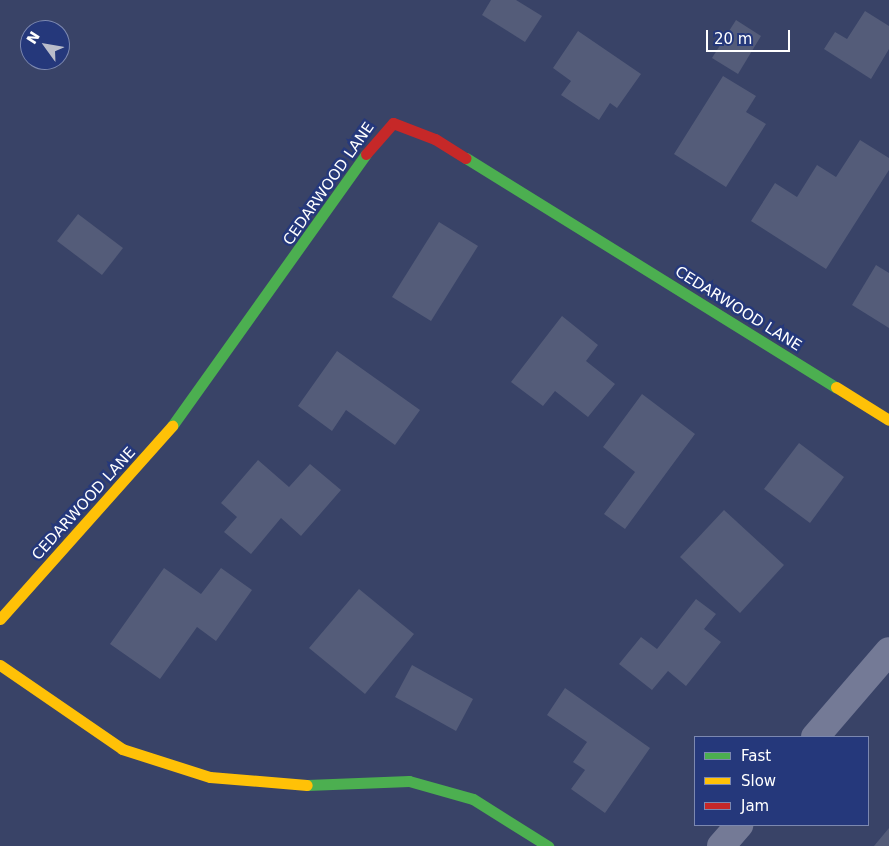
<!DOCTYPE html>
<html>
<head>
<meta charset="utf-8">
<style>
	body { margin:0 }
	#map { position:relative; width:889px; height:846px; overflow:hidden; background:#394367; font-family:"DejaVu Sans",sans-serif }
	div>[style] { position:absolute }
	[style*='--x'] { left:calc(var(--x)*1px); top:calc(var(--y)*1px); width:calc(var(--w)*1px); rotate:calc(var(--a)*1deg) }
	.building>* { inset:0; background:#545c79 }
	.street>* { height:28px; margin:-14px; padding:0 14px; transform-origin:14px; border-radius:14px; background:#747a96 }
	.fast>* { height:11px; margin:-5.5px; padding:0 5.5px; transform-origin:5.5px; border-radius:5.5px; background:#4caf50 }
	.slow>* { height:11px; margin:-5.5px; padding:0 5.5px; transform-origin:5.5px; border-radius:5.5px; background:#ffc107 }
	.jam>* { height:11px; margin:-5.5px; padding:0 5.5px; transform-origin:5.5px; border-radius:5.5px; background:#c62828 }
	span { translate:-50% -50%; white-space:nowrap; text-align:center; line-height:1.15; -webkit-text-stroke:5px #25387b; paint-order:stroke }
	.street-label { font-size:15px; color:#fff }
	.legend { position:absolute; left:694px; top:736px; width:175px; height:90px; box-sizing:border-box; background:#25387b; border:1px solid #7c88b0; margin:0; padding:6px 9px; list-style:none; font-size:15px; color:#fff }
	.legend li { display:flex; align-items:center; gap:10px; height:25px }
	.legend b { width:25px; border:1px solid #7c88b0 }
	.north { position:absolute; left:20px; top:20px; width:50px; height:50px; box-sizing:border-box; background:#25387b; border:1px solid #7c88b0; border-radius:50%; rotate:302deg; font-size:14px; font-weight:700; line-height:20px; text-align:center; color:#fff }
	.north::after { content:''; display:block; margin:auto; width:18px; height:22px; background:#babdca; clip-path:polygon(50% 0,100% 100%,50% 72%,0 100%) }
	.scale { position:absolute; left:706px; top:30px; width:84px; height:22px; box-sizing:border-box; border:2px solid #fff; border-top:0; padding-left:6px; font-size:15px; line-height:18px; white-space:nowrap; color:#fff; -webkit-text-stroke:4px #25387b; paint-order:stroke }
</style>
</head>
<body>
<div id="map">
	<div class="building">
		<div style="clip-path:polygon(491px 0,516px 0,542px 16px,525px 42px,482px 15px)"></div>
		<div style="clip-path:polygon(865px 11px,889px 26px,889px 49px,871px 79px,824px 49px,835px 32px,847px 39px)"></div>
		<div style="clip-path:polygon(736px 20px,761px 36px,738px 74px,712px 58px)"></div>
		<div style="clip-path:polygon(578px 31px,641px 74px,617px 108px,610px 103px,599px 120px,561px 95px,571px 81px,553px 68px)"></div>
		<div style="clip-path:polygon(723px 76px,756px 96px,746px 112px,766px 124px,726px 187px,674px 154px)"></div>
		<div style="clip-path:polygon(860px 140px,889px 158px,889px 170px,826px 269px,751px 221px,775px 183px,797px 197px,817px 165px,836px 177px)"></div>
		<div style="clip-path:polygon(78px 214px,123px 248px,102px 275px,57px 241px)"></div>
		<div style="clip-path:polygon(439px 222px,478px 246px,431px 321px,392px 297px)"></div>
		<div style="clip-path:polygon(876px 265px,889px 273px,889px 328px,852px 305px)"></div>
		<div style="clip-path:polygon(562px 316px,598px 345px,586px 361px,615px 384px,588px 417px,555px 391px,543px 406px,511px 382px)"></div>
		<div style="clip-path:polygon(337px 351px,420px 410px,395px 445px,346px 410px,332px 431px,298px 406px)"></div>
		<div style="clip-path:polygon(642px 394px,695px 434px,625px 529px,604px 514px,635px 472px,603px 447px)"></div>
		<div style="clip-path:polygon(799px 443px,844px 477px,810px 523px,764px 489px)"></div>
		<div style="clip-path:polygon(258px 460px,289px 487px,310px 464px,341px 490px,301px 536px,281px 518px,251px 554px,224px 532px,237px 517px,221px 503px)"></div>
		<div style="clip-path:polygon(724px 510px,784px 565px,740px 613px,680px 557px)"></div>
		<div style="clip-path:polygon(164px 568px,201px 594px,221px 568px,252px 590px,216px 641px,197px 627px,160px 679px,110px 644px)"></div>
		<div style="clip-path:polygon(359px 589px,414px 634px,365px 694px,309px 648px)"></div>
		<div style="clip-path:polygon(696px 599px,716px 614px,704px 629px,721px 642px,686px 686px,668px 671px,652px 690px,619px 664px,641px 637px,657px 649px)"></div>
		<div style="clip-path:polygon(412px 665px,473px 699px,456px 731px,395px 697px)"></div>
		<div style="clip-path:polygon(565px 688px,650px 748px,605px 813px,571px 789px,585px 770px,573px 762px,587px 742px,547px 715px)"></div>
		<div style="clip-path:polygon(889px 828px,889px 846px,874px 846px)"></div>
	</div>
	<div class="street">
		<div style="--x:815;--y:737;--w:113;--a:-49.3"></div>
		<div style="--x:721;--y:846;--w:28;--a:-49"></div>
	</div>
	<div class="fast">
		<div style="--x:466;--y:158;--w:435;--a:31.8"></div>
		<div style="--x:172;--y:426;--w:334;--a:-54.5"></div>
		<div style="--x:307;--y:785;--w:102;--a:-2.2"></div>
		<div style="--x:409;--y:781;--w:66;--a:15.7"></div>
		<div style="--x:473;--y:799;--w:89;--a:32.1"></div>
	</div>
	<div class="slow">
		<div style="--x:836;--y:387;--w:62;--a:31.9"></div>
		<div style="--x:0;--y:619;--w:259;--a:-48.3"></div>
		<div style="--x:0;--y:665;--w:148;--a:34.5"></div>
		<div style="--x:122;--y:749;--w:92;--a:17.7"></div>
		<div style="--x:210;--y:777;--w:97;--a:4.7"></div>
	</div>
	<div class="jam">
		<div style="--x:366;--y:154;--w:41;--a:-48.9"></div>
		<div style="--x:393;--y:123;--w:45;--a:20.9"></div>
		<div style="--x:435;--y:139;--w:36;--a:32"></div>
	</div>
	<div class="street-label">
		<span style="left:329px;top:184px;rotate:-55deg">CEDARWOOD LANE</span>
		<span style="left:738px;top:309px;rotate:32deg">CEDARWOOD LANE</span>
		<span style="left:84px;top:504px;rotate:-48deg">CEDARWOOD LANE</span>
	</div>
	<ul class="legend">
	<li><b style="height:6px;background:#4caf50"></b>Fast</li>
	<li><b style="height:6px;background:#ffc107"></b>Slow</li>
	<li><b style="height:6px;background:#c62828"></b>Jam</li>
	</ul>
	<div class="north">N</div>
	<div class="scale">20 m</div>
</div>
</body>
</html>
